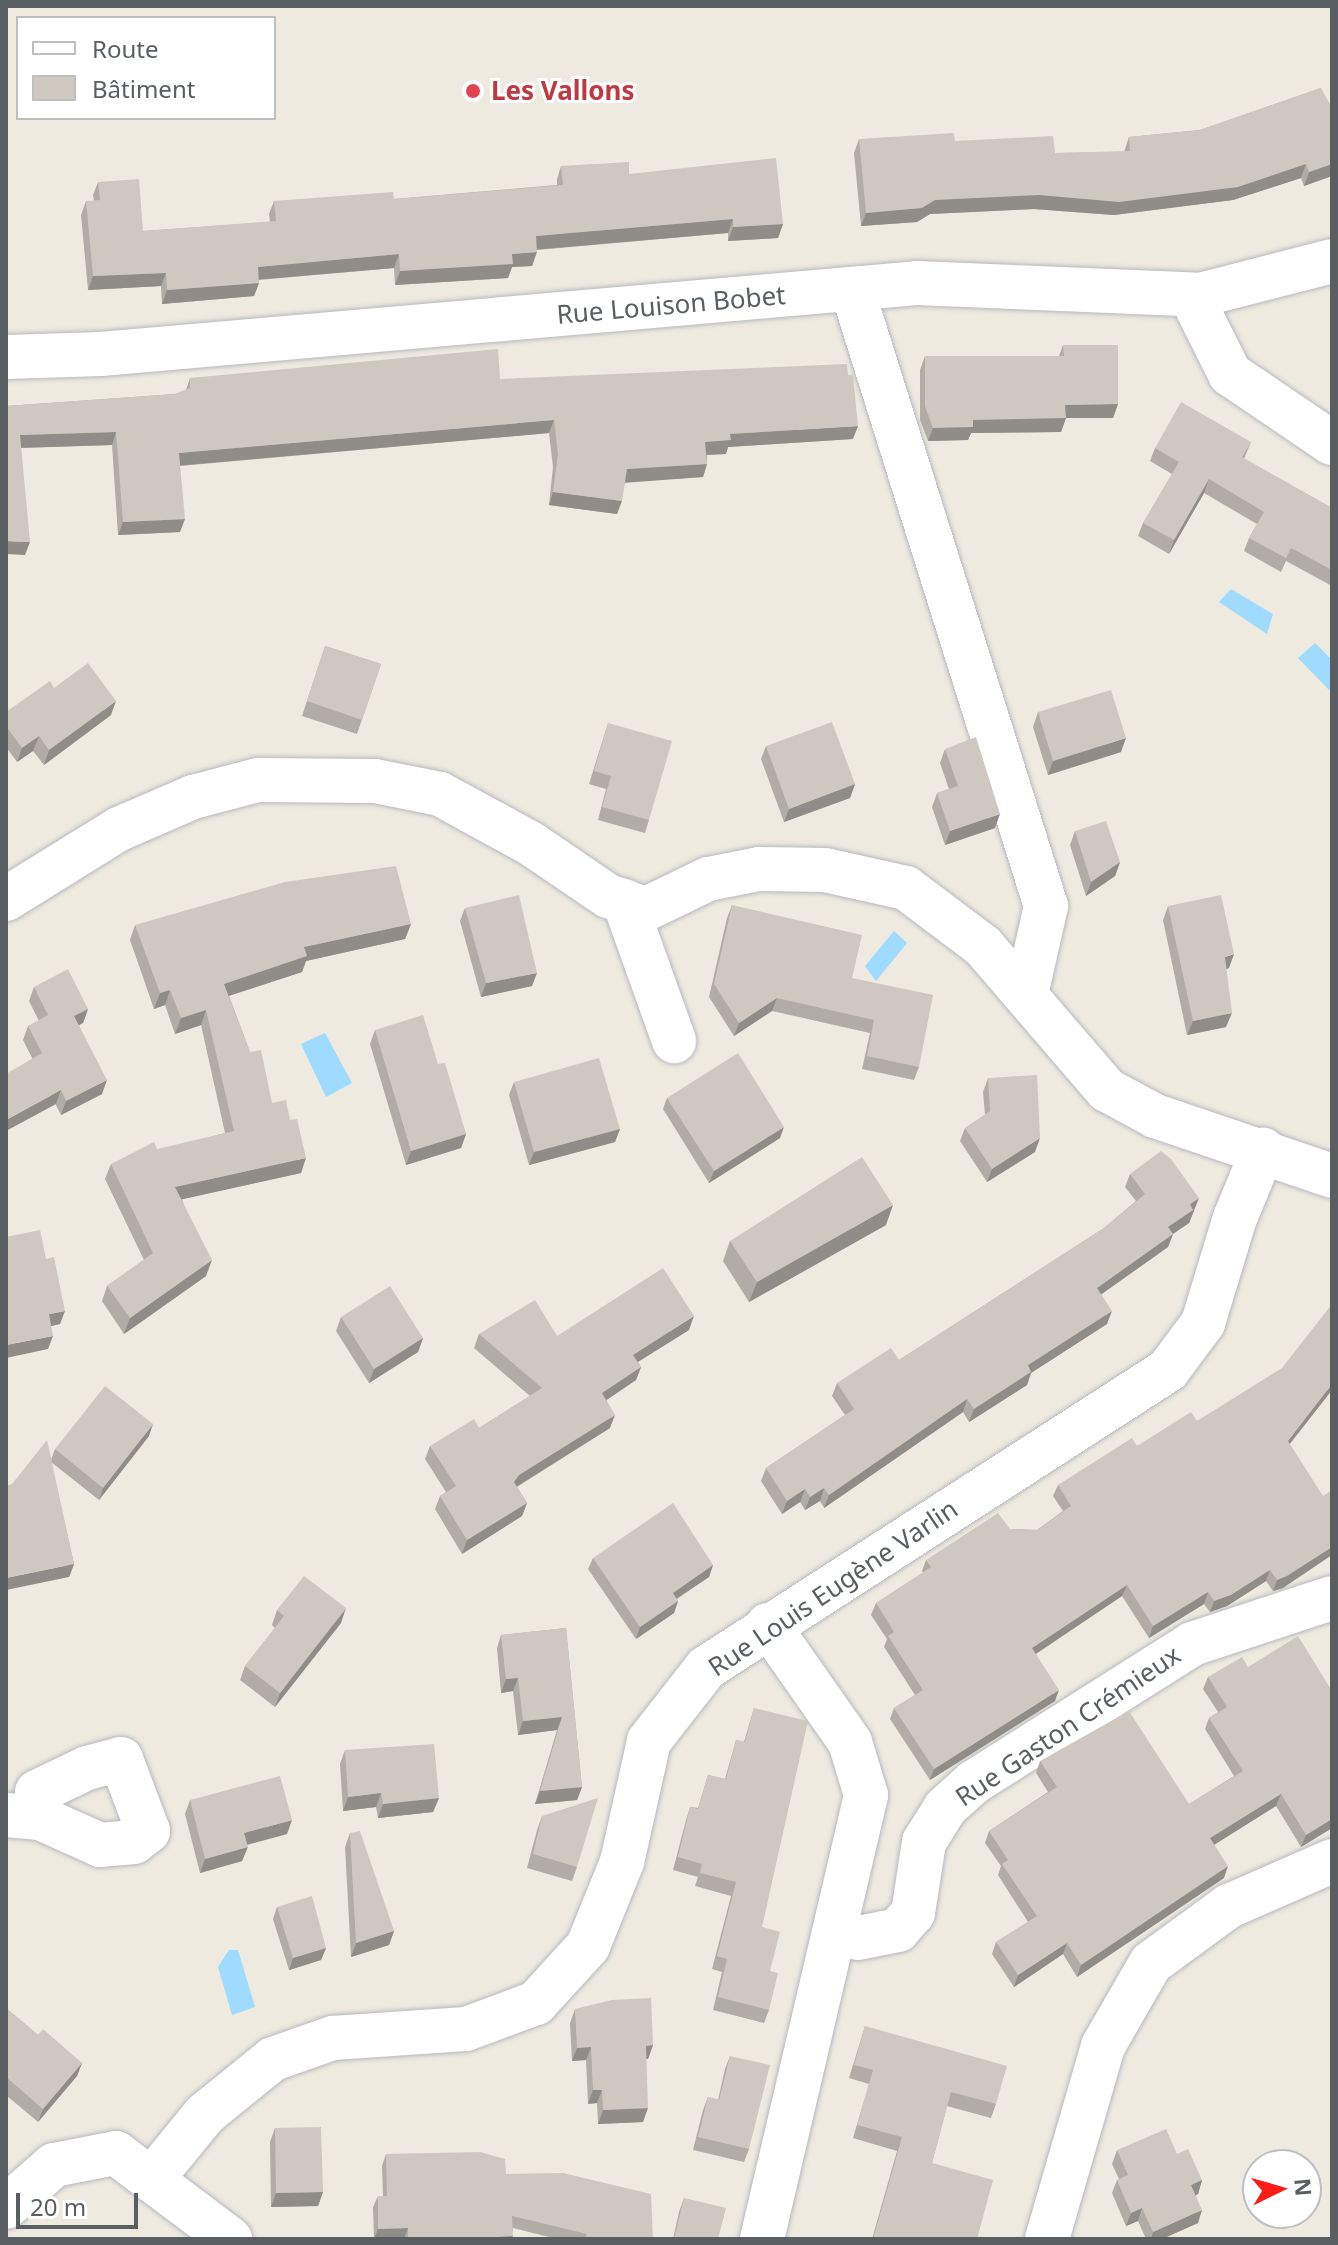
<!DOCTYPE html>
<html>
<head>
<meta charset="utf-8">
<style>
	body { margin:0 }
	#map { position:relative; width:1338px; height:2245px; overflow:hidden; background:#eeeae0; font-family:"Noto Sans",sans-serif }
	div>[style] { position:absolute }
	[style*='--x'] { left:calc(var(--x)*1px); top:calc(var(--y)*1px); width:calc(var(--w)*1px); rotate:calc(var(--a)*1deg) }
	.water>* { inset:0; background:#9edbff }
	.roads { filter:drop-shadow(0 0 2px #b6b9be) drop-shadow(0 0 2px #b6b9be) }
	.minor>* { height:44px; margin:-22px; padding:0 22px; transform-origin:22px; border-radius:22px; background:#fff }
	.wall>* { inset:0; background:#b1aca6 }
	.shaded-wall>* { inset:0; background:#908c87 }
	.building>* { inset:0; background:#cec8c1 }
	.dots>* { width:22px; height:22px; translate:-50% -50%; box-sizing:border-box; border:4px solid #fff; border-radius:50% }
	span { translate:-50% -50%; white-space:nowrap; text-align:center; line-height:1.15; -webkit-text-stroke:6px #fff; paint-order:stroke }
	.health-label { font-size:26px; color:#be3a42; font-weight:700 }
	.left { translate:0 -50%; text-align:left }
	.street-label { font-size:26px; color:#595e63 }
	.frame { position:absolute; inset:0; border:8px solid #595e63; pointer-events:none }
	.legend { position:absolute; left:16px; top:16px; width:260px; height:104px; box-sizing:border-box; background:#fff; border:2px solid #bdbfc1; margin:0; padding:10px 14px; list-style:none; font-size:24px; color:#595e63 }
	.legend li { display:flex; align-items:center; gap:16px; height:40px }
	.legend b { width:40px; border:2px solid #bdbfc1 }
	.north { position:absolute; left:1242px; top:2149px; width:80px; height:80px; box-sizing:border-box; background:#fff; border:2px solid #bdbfc1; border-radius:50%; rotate:85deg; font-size:22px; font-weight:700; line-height:32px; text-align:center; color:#595e63 }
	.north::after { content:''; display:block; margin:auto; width:28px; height:36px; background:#fb1d18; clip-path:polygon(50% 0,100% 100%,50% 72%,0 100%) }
	.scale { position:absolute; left:16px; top:2193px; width:122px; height:36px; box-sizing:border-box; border:4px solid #595e63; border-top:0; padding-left:10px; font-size:24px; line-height:28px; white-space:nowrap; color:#595e63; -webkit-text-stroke:6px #fff; paint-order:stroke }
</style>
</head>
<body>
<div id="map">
	<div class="water">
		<div style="clip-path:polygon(1231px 589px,1273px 614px,1267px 634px,1219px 602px)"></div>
		<div style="clip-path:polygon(1315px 643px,1332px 660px,1332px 693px,1298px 658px)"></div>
		<div style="clip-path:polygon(894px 931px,907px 943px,876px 981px,865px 966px)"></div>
		<div style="clip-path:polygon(325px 1033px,352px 1083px,326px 1097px,301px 1044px)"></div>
		<div style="clip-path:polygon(229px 1950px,238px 1950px,255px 2007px,232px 2015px,218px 1967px)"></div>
	</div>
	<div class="roads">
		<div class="minor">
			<div style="--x:852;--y:289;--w:647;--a:72.55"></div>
			<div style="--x:1046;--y:906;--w:91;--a:102.7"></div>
			<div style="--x:1200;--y:295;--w:15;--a:98"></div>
			<div style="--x:1198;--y:310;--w:72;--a:63.4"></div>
			<div style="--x:1230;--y:374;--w:123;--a:34.1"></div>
			<div style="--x:6;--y:357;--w:95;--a:-1.8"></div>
			<div style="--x:101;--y:354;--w:819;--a:-4.97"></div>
			<div style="--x:917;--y:283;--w:283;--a:2.4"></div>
			<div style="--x:1200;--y:295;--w:136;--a:-14.4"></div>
			<div style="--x:6;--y:899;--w:133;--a:-31.8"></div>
			<div style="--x:119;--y:829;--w:81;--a:-23.4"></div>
			<div style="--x:193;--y:797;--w:67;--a:-14.7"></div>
			<div style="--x:258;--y:780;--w:117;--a:0.5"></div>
			<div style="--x:375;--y:781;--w:66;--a:11.3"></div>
			<div style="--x:440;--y:794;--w:102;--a:28.6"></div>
			<div style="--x:530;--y:843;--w:94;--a:34.2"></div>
			<div style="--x:608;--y:896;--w:40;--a:18.9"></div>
			<div style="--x:646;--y:909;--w:69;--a:-25.8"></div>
			<div style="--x:708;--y:879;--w:52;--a:-11.1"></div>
			<div style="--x:759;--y:869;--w:66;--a:0.9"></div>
			<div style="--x:825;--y:870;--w:83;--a:12.5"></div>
			<div style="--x:906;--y:888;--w:96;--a:37"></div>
			<div style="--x:983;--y:946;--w:190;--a:49.3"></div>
			<div style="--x:1107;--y:1090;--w:55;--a:28.4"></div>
			<div style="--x:1155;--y:1116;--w:187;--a:18.7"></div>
			<div style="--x:624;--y:901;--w:149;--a:70.3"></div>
			<div style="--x:6;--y:1815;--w:34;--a:5"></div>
			<div style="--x:40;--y:1818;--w:66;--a:24.2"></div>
			<div style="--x:100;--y:1845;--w:34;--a:-5"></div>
			<div style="--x:134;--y:1842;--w:18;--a:-38"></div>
			<div style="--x:148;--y:1831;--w:77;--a:-110.6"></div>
			<div style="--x:121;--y:1759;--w:35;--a:165"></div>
			<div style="--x:87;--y:1768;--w:55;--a:154.4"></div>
			<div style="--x:37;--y:1792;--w:26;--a:83"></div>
			<div style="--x:837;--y:1931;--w:22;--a:18"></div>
			<div style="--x:858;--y:1938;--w:41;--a:-11.3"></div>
			<div style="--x:898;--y:1930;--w:23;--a:-49"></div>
			<div style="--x:913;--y:1913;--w:72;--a:-81.2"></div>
			<div style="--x:924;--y:1842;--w:40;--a:-58"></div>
			<div style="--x:945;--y:1808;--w:39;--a:-42"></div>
			<div style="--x:974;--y:1782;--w:258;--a:-32.3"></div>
			<div style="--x:1192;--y:1644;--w:147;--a:-18.2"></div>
			<div style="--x:151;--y:2180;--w:85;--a:-50.7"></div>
			<div style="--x:205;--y:2114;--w:87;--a:-39"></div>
			<div style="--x:273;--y:2059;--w:64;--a:-19.3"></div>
			<div style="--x:333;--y:2038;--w:133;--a:-3.9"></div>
			<div style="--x:466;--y:2029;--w:75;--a:-20.4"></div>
			<div style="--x:536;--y:2003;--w:77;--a:-47.6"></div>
			<div style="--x:588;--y:1946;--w:91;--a:-68"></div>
			<div style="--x:622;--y:1862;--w:124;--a:-77.4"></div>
			<div style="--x:649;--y:1741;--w:93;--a:-52"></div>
			<div style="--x:706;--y:1668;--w:550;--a:-32.82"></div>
			<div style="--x:1168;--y:1370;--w:59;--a:-53.3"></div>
			<div style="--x:1203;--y:1323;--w:110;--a:-73.1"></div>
			<div style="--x:1235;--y:1218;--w:74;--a:-67.6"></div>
			<div style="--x:6;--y:2207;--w:64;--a:-41.2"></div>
			<div style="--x:54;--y:2165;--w:63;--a:-11"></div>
			<div style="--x:116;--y:2153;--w:143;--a:37"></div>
			<div style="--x:762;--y:2239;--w:456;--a:-76.8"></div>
			<div style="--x:866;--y:1795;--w:55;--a:-106.8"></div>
			<div style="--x:850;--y:1742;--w:143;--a:-125"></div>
			<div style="--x:1047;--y:2239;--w:201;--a:-73.8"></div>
			<div style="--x:1103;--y:2046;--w:96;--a:-60"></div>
			<div style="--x:1151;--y:1963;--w:97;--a:-36.2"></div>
			<div style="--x:1229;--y:1906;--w:112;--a:-23.6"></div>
		</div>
	</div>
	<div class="wall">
		<div style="clip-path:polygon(1321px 88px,1332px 176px,1304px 186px,1301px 178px,1233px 200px,1114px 215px,1034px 209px,930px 214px,917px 222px,861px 226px,854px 153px,859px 139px,955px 141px,1055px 153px,1124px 152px,1129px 137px,1200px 130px)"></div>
		<div style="clip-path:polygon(561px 166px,629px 174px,783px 224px,778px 238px,728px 241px,728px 233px,537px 250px,532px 266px,512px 267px,508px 278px,395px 285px,394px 268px,259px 280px,259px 283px,254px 296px,162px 304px,161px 286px,88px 290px,81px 215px,86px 201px,94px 201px,93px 195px,98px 182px,143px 231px,270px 222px,269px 214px,274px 201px,394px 199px,557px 185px,557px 179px)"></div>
		<div style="clip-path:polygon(1063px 345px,1118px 404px,1113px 418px,1066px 418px,1061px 432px,971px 433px,968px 440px,928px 441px,920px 420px,920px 370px,925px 356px,1059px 356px)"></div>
		<div style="clip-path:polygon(190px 378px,500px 379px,853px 439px,728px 447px,726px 454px,707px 455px,707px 464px,703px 477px,625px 482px,617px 514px,549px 505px,553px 467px,549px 433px,180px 466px,180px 532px,118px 535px,112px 445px,21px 448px,25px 555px,6px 406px,175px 394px,186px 390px)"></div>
		<div style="clip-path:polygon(1251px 442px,1244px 459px,1332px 508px,1332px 586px,1286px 561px,1281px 572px,1244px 551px,1249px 538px,1257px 524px,1204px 493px,1169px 554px,1138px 536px,1143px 523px,1172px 474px,1150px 461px,1155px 448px)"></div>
		<div style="clip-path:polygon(325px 646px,381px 664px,357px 734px,302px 716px)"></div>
		<div style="clip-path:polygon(54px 688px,111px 715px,44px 765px,33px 751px,17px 762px,6px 747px,6px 712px)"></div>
		<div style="clip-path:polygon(1038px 712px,1121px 752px,1048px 775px,1033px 727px)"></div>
		<div style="clip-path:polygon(608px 723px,649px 820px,645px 833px,598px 820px,606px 789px,589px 784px)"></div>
		<div style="clip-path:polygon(766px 746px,855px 784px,850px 798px,784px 822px,761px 759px)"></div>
		<div style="clip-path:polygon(945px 749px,995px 828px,945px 845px,932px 807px,937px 793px,949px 789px,940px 763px)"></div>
		<div style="clip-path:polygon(1075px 831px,1120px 862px,1115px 876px,1086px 896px,1070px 845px)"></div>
		<div style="clip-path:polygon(732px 905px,852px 978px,919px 1067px,914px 1080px,862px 1069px,870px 1033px,772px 1011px,734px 1036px,709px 997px,727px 918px)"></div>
		<div style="clip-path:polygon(1168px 906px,1229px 968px,1226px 969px,1226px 1027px,1187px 1035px,1163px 920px)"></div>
		<div style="clip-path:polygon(465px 908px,532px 986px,481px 997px,460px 921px)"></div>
		<div style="clip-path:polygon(411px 924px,405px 939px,306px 961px,302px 972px,229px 996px,250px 1052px,301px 1173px,182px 1199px,206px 1276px,124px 1334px,102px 1301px,107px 1286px,144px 1260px,105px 1179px,111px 1164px,225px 1133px,201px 1025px,175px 1034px,165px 1005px,154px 1009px,130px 940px,135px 925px)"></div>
		<div style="clip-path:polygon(34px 987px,88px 1009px,83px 1023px,79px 1025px,102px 1094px,61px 1115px,23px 1040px,28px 1026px,39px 1021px,29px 1001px)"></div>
		<div style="clip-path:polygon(375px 1030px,438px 1064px,466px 1134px,461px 1148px,406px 1165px,370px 1044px)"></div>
		<div style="clip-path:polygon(988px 1078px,1035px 1152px,987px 1182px,960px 1141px,965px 1128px,985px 1115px,983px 1092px)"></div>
		<div style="clip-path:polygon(514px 1082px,620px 1129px,615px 1142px,529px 1165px,509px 1095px)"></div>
		<div style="clip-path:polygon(667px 1098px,780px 1138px,709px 1183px,663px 1109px)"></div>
		<div style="clip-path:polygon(1130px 1174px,1194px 1211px,1189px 1223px,1173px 1234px,1168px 1247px,1101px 1294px,1107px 1324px,1031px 1373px,1027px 1385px,969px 1422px,963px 1412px,824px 1508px,820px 1501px,805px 1510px,800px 1502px,782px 1514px,761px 1481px,766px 1468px,845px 1415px,832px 1396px,837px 1383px,899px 1360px,1104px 1228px,1136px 1201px,1125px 1187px)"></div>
		<div style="clip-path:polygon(886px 1225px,749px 1302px,723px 1261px,730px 1241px)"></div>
		<div style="clip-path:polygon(341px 1317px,423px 1338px,418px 1352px,369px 1383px,336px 1331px)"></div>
		<div style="clip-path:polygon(689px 1330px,638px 1362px,641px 1367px,636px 1380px,607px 1400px,610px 1428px,517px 1487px,527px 1503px,522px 1516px,462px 1554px,435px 1509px,440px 1496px,446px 1492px,425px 1459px,430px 1446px,479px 1428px,530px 1396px,474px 1348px,479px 1334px,557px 1336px)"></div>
		<div style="clip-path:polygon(1332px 1390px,1290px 1444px,1283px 1588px,1273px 1591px,1266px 1581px,1227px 1606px,1210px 1612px,1204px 1604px,1149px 1638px,1122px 1596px,1036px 1654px,1055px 1701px,930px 1780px,890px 1719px,894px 1708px,915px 1695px,884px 1647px,887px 1639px,871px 1615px,876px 1603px,923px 1573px,922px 1571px,926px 1560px,1010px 1529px,1037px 1530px,1063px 1511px,1053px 1496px,1058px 1485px,1137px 1446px,1197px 1421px)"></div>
		<div style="clip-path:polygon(149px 1436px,99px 1500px,51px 1462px,74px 1564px,69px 1577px,12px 1484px,51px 1460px,55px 1449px)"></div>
		<div style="clip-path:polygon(593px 1558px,713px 1565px,709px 1577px,677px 1599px,678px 1601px,674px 1613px,636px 1639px,588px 1569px)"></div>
		<div style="clip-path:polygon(277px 1610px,341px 1623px,275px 1707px,240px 1680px,245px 1666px,275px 1628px,272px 1625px)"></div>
		<div style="clip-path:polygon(566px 1628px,582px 1787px,577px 1800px,535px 1804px,557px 1730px,518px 1735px,513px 1691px,501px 1693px,497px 1648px,501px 1635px)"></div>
		<div style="clip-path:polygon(1248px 1667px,1332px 1691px,1332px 1828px,1301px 1847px,1276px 1806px,1214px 1844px,1224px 1878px,1077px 1977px,1063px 1954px,1014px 1987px,992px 1954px,996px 1942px,1028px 1922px,998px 1875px,1001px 1866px,985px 1843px,989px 1831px,1048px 1792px,1036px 1773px,1040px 1761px,1189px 1804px,1234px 1776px,1205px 1729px,1209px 1718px,1218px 1712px,1203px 1689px,1208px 1677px)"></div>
		<div style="clip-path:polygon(754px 1708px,762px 1927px,770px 1971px,769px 2010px,764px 2023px,713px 2010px,722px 1972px,712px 1969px,731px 1896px,695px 1886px,698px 1877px,673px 1870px,686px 1820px,690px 1807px,698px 1808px,708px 1775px,725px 1779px,736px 1740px,744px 1742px)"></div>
		<div style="clip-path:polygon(345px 1750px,439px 1798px,433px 1812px,378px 1818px,376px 1807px,343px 1811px,340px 1764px)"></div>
		<div style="clip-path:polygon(190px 1800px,287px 1834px,247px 1845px,242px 1861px,200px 1873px,185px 1814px)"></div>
		<div style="clip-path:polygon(542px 1816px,577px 1867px,572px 1881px,527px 1868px,537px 1830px)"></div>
		<div style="clip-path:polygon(350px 1833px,394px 1931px,389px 1945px,351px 1957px,345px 1847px)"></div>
		<div style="clip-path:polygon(277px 1907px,326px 1948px,321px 1960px,289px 1970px,273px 1919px)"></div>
		<div style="clip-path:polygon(6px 2008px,38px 2035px,82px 2063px,77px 2076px,38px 2122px,6px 2095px)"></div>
		<div style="clip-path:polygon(575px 2009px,653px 2045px,648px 2059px,646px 2059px,643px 2122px,598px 2124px,597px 2103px,588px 2104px,586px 2060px,572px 2061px,570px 2023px)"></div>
		<div style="clip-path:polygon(865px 2026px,996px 2104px,991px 2118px,947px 2106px,932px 2163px,977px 2239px,872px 2239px,897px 2151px,853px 2138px,869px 2084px,849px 2078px)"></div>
		<div style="clip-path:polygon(730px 2056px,749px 2149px,744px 2162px,693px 2150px,703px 2110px,708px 2097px,718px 2100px,725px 2069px)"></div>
		<div style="clip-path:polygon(275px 2128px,323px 2192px,318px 2206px,271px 2207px,270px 2142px)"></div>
		<div style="clip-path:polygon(1117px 2150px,1202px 2180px,1198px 2194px,1196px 2195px,1198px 2223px,1162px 2239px,1146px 2239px,1138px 2221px,1126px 2226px,1112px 2193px,1117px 2180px,1119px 2179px,1112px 2164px)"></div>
		<div style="clip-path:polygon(386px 2154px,506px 2174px,653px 2239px,557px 2239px,513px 2228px,511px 2239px,374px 2239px,373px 2207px,378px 2196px,383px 2196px,382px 2166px)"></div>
		<div style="clip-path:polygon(684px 2198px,718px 2239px,673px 2239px,679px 2212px)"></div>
	</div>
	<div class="shaded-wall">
		<div style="clip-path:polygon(1306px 164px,1301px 178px,1233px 200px,1114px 215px,1034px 209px,930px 214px,917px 222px,861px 226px,866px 213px,935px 200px)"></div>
		<div style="clip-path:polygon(1332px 164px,1332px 176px,1304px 186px,1309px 172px)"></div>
		<div style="clip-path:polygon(733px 219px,728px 233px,531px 250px,536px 236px)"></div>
		<div style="clip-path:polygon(783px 224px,778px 238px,728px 241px,733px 227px)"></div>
		<div style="clip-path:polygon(537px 252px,532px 266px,512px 267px,508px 278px,395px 285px,400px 271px,512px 254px)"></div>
		<div style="clip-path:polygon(399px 254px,394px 268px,253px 280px,258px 267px)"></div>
		<div style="clip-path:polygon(166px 273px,161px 286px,88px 290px,93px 276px)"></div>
		<div style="clip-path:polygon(259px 283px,254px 296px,162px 304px,167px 290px)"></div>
		<div style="clip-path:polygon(1118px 404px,1113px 418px,1066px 418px,1061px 432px,971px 433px,968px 440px,928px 441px,933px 428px,973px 420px,1065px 405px)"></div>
		<div style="clip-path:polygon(554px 420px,549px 433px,174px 466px,179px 453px)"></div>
		<div style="clip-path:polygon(858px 426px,853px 439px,728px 447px,726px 454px,701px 455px,705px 442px,730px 434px)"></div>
		<div style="clip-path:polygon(116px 432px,112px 445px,15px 448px,20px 435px)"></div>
		<div style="clip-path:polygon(707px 464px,703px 477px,622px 483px,627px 469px)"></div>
		<div style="clip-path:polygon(1209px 479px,1204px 493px,1169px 554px,1174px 540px)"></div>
		<div style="clip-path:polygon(553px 492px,622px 501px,617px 514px,549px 505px)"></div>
		<div style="clip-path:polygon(185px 519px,180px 532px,118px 535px,123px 522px)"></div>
		<div style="clip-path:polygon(6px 541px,30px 542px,25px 555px,6px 554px)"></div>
		<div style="clip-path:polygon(116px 701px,111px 715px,44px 765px,49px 750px)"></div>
		<div style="clip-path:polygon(39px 736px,33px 751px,17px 762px,22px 748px)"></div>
		<div style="clip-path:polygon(1126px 738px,1121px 752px,1048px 775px,1053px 761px)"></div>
		<div style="clip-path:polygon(855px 784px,850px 798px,784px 822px,789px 809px)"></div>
		<div style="clip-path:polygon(1000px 814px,995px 828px,945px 845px,950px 831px)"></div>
		<div style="clip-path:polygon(1120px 862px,1115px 876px,1086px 896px,1091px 882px)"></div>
		<div style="clip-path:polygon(411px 924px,405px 939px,306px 961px,302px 972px,219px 999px,224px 984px,304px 947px)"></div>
		<div style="clip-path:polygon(1234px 954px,1229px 968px,1219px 971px,1225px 957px)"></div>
		<div style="clip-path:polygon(537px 973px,532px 986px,481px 997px,486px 983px)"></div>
		<div style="clip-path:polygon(170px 990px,165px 1005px,154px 1009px,160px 993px)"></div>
		<div style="clip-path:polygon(777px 998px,772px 1011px,734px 1036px,739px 1023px)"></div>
		<div style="clip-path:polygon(88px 1009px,83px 1023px,69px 1030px,74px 1016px)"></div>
		<div style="clip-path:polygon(206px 1010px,201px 1025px,175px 1034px,181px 1018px)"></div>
		<div style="clip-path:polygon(1232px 1013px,1226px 1027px,1187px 1035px,1193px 1021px)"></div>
		<div style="clip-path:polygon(107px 1080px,102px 1094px,61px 1115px,66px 1101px)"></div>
		<div style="clip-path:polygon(61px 1090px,56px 1104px,6px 1131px,6px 1120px)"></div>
		<div style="clip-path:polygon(784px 1127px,780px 1138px,709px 1183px,714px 1171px)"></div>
		<div style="clip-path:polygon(620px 1129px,615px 1142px,529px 1165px,534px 1152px)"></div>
		<div style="clip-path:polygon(466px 1134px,461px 1148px,406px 1165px,411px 1151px)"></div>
		<div style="clip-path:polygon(1040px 1138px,1035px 1152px,987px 1182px,992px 1169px)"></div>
		<div style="clip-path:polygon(306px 1158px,301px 1173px,170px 1202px,175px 1187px)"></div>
		<div style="clip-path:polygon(1199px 1198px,1189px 1223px,1164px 1240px,1168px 1227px,1190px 1204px)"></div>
		<div style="clip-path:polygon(893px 1205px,886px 1225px,749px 1302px,757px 1282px)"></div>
		<div style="clip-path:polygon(1173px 1234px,1168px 1247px,1092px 1301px,1097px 1288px)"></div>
		<div style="clip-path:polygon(212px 1260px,206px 1276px,124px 1334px,130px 1318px)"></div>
		<div style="clip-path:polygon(65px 1311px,60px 1324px,44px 1328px,49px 1314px)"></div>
		<div style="clip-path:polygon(1112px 1311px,1107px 1324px,1031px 1373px,1027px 1385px,969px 1422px,974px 1409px,1028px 1365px)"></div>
		<div style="clip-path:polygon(694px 1316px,689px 1330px,628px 1368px,633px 1355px)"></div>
		<div style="clip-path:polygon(53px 1336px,48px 1349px,6px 1358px,6px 1345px)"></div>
		<div style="clip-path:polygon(423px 1338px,418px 1352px,369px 1383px,374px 1369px)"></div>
		<div style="clip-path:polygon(641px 1367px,636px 1380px,597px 1406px,602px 1393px)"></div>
		<div style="clip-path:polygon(1332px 1384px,1332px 1390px,1283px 1452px,1288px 1441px)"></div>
		<div style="clip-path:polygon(967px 1399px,963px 1412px,824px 1508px,829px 1495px)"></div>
		<div style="clip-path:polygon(615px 1415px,610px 1428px,514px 1488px,514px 1482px,519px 1475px)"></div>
		<div style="clip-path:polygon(153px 1424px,149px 1436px,99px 1500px,103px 1488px)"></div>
		<div style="clip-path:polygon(824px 1488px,820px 1501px,805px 1510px,810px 1497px)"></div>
		<div style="clip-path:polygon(805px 1489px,800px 1502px,782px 1514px,787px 1501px)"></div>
		<div style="clip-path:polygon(527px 1503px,522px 1516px,462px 1554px,467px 1540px)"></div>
		<div style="clip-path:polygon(1332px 1547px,1332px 1555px,1283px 1588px,1273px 1591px,1277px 1580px)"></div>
		<div style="clip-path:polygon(74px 1564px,69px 1577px,6px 1590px,6px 1578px)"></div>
		<div style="clip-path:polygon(713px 1565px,709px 1577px,668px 1604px,673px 1593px)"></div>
		<div style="clip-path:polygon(1270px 1570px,1266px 1581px,1227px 1606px,1210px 1612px,1214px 1601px)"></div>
		<div style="clip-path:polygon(1127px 1585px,1122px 1596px,1028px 1659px,1032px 1648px)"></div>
		<div style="clip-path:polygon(1208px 1592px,1204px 1604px,1149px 1638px,1153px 1626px)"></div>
		<div style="clip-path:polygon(678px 1601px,674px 1613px,636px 1639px,640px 1627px)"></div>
		<div style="clip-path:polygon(346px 1608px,341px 1623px,275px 1707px,280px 1693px)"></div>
		<div style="clip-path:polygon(518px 1678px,513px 1691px,501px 1693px,506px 1679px)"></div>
		<div style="clip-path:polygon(1059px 1690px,1055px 1701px,930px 1780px,934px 1769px)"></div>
		<div style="clip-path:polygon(562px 1717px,557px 1730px,518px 1735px,523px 1721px)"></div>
		<div style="clip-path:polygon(582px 1787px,577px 1800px,535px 1804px,540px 1791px)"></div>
		<div style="clip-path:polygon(381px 1793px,376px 1807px,343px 1811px,348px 1797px)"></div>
		<div style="clip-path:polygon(1281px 1794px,1276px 1806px,1206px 1850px,1210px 1838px)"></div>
		<div style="clip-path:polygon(439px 1798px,433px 1812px,378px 1818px,383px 1804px)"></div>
		<div style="clip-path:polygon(1332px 1819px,1332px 1828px,1301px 1847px,1306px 1835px)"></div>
		<div style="clip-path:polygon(292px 1820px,287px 1834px,238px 1847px,244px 1833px)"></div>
		<div style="clip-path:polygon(248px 1847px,242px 1861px,200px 1873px,205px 1859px)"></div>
		<div style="clip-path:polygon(1228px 1866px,1224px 1878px,1077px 1977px,1081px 1965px)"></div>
		<div style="clip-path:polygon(394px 1931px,389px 1945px,351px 1957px,356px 1943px)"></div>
		<div style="clip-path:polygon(1067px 1943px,1063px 1954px,1014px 1987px,1018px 1975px)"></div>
		<div style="clip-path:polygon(326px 1948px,321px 1960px,289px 1970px,293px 1958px)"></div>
		<div style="clip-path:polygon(653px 2045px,648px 2059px,641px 2059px,646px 2046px)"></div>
		<div style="clip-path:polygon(591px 2047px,586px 2060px,572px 2061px,577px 2048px)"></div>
		<div style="clip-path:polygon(82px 2063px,77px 2076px,38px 2122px,43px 2109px)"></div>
		<div style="clip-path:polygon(593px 2090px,602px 2090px,597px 2103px,588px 2104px)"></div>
		<div style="clip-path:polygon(648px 2108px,643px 2122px,598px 2124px,603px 2110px)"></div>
		<div style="clip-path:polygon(1202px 2180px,1198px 2194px,1187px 2199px,1191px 2185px)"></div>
		<div style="clip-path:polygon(323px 2192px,318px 2206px,271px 2207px,276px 2193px)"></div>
		<div style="clip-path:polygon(1142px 2208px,1138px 2221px,1126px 2226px,1131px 2213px)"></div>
		<div style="clip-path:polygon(1202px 2210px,1198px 2223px,1162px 2239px,1151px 2239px,1153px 2232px)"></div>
		<div style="clip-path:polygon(408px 2228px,404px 2239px,374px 2239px,378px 2229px)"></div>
		<div style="clip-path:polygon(513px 2236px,511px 2239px,460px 2239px)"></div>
	</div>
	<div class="building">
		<div style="clip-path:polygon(1321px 88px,1332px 108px,1332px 164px,1309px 172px,1306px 164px,1238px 187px,1119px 202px,1039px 195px,935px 200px,922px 208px,866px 213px,859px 139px,954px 133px,955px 141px,1053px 136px,1055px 153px,1130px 151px,1129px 137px,1200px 130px)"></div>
		<div style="clip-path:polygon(776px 158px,783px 224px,733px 227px,733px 219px,536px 236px,537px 252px,512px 254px,513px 264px,400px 271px,399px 254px,258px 267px,259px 283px,167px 290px,166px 273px,93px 276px,86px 201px,100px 200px,98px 182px,139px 179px,143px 231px,276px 221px,274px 201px,393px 192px,394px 199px,563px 185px,561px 166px,629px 162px,629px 174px)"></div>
		<div style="clip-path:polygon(1063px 345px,1118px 345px,1118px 404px,1065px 405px,1066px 418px,973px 420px,973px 427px,933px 428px,925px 406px,925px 356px,1064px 356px)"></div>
		<div style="clip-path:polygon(498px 349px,500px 379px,847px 364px,848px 375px,853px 375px,858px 426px,730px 434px,731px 440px,705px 442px,707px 464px,627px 469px,622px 501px,553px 492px,558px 454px,554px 420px,179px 453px,185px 519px,123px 522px,116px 432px,20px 435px,30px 542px,6px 541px,6px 406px,175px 394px,190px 388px,190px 378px)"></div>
		<div style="clip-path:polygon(1181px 402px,1251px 442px,1242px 457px,1332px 508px,1332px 570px,1291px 548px,1286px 558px,1249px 538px,1264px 512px,1209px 479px,1174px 540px,1143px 523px,1179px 462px,1155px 448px)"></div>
		<div style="clip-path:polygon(325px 646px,381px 664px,362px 720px,307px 701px)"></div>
		<div style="clip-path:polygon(88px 663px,116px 701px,49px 750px,39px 736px,22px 748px,6px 726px,6px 712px,50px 681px,54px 688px)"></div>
		<div style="clip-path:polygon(1111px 690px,1126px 738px,1053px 761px,1038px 712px)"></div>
		<div style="clip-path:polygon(832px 722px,855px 784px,789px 809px,766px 746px)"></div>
		<div style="clip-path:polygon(608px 723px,672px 741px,649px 820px,602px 807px,611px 776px,594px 771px)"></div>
		<div style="clip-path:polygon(976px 737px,1000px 814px,950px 831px,937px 793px,958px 786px,945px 749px)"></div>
		<div style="clip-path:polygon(1106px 821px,1120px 862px,1091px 882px,1075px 831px)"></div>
		<div style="clip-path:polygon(396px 866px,411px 924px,304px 947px,307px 956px,224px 984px,250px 1052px,261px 1050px,272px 1103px,286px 1100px,290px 1120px,297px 1119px,306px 1158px,175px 1187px,212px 1260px,130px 1318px,107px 1286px,153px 1253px,111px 1164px,154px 1142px,157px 1149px,234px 1131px,206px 1010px,181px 1018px,170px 990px,160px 993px,135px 925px,285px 882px)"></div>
		<div style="clip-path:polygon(519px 895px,537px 973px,486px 983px,465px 908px)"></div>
		<div style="clip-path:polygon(1221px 895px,1234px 954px,1225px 957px,1232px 1013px,1193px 1021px,1168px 906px)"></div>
		<div style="clip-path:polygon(732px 905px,862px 935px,852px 978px,933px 995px,919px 1067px,867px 1056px,874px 1020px,777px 998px,739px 1023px,714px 984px)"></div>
		<div style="clip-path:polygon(68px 969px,88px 1009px,74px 1016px,107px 1080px,66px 1101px,61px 1090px,6px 1120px,6px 1074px,42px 1053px,28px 1026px,48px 1015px,34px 987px)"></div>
		<div style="clip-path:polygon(423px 1015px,438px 1064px,445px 1063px,466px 1134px,411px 1151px,375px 1030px)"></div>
		<div style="clip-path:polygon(738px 1053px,784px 1127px,714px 1171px,667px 1098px)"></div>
		<div style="clip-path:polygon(599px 1058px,620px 1129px,534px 1152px,514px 1082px)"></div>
		<div style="clip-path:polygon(1037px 1075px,1040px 1138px,992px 1169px,965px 1128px,990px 1111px,988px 1078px)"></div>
		<div style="clip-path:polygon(1161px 1151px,1171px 1159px,1199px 1198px,1190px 1204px,1193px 1210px,1168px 1227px,1173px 1234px,1097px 1288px,1112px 1311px,1028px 1365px,1031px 1372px,974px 1409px,967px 1399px,829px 1495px,824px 1488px,810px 1497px,805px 1489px,787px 1501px,766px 1468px,854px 1409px,837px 1383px,891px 1348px,899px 1360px,1104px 1228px,1145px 1194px,1130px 1174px)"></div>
		<div style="clip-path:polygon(862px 1157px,893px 1205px,757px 1282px,730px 1241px)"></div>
		<div style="clip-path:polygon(40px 1230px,46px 1259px,54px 1257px,65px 1311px,49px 1314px,53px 1336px,6px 1345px,6px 1237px)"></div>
		<div style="clip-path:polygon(663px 1268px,694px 1316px,633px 1355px,641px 1367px,602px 1393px,615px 1415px,519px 1475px,514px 1482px,527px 1503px,467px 1540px,440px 1496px,456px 1486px,430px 1446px,474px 1419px,479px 1428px,542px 1388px,479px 1334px,535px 1300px,557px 1336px)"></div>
		<div style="clip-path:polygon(390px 1286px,423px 1338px,374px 1369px,341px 1317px)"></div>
		<div style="clip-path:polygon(1332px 1304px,1332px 1384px,1288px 1441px,1323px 1496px,1332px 1490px,1332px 1547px,1287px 1576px,1277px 1580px,1270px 1570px,1231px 1595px,1214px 1601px,1208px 1592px,1153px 1626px,1127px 1585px,1032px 1648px,1059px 1690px,934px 1769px,894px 1708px,923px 1690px,888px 1636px,894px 1632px,876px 1603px,931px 1567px,926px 1560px,998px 1513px,1010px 1529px,1037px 1530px,1071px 1506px,1058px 1485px,1132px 1438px,1137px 1446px,1191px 1412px,1197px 1421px,1282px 1368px)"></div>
		<div style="clip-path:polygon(105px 1386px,153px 1424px,103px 1488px,55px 1449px)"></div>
		<div style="clip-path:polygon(47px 1440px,74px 1564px,6px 1578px,6px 1486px,12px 1484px)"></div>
		<div style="clip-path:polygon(673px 1503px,713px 1565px,673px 1593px,678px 1601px,640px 1627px,593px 1558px)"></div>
		<div style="clip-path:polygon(304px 1576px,346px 1608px,280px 1693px,245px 1666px,284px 1616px,277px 1610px)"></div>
		<div style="clip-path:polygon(566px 1628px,582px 1787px,540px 1791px,562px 1717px,523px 1721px,518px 1678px,506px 1679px,501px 1635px)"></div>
		<div style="clip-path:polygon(1298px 1636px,1332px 1691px,1332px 1819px,1306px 1835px,1281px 1794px,1210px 1838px,1228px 1866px,1081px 1965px,1067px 1943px,1018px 1975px,996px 1942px,1037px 1916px,1002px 1864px,1008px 1860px,989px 1831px,1057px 1787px,1040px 1761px,1129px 1711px,1189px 1804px,1243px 1771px,1209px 1718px,1227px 1707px,1208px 1677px,1242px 1657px,1248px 1667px)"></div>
		<div style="clip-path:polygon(754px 1708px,808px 1721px,762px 1927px,780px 1932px,770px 1971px,778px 1973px,769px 2010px,718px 1997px,727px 1959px,717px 1956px,736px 1882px,700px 1873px,702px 1864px,678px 1857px,690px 1807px,698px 1809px,708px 1775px,726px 1779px,736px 1740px,745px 1742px)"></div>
		<div style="clip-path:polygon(434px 1744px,439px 1798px,383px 1804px,381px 1793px,348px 1797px,345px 1750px)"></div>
		<div style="clip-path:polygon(280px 1776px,292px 1820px,244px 1833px,248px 1847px,205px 1859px,190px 1800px)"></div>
		<div style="clip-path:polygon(598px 1798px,577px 1867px,533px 1854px,542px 1816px)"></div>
		<div style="clip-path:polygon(360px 1831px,394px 1931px,356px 1943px,350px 1833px)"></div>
		<div style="clip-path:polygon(312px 1896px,326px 1948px,293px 1958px,277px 1907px)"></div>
		<div style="clip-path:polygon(651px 1998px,653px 2045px,646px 2046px,648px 2108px,603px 2110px,602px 2090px,593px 2090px,591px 2047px,577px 2048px,575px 2009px,612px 2000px)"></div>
		<div style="clip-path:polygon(6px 2008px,38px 2035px,43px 2029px,82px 2063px,43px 2109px,6px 2077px)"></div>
		<div style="clip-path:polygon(865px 2026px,1007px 2066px,996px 2104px,951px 2092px,932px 2163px,993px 2180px,977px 2239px,873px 2239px,902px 2137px,857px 2125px,873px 2070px,854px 2065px)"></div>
		<div style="clip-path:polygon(730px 2056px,770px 2065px,749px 2149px,698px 2137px,708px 2097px,719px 2100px)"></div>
		<div style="clip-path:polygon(321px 2127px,323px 2192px,276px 2193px,275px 2128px)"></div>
		<div style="clip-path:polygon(1166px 2129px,1177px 2154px,1188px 2149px,1202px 2180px,1191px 2185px,1202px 2210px,1153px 2232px,1142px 2208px,1131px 2213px,1117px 2180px,1128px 2175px,1117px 2150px)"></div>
		<div style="clip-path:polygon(480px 2152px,505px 2159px,506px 2174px,563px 2173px,651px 2194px,653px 2239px,585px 2239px,587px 2234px,512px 2216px,513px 2236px,460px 2239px,408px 2239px,408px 2228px,378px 2229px,378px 2196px,387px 2196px,386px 2154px)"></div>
		<div style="clip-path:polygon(684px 2198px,726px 2208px,718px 2239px,674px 2239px)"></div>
	</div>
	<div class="dots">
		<div style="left:473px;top:91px;background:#e0444e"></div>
	</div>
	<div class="health-label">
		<span class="left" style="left:491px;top:91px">Les Vallons</span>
	</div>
	<div class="street-label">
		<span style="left:671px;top:305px;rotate:-5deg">Rue Louison Bobet</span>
		<span style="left:833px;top:1588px;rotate:-34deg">Rue Louis Eugène Varlin</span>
		<span style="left:1068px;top:1726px;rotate:-34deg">Rue Gaston Crémieux</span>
	</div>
	<div class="frame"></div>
	<ul class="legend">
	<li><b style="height:10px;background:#fff"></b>Route</li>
	<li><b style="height:22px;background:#cec8c1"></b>Bâtiment</li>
	</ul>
	<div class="north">N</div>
	<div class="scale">20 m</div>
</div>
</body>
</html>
